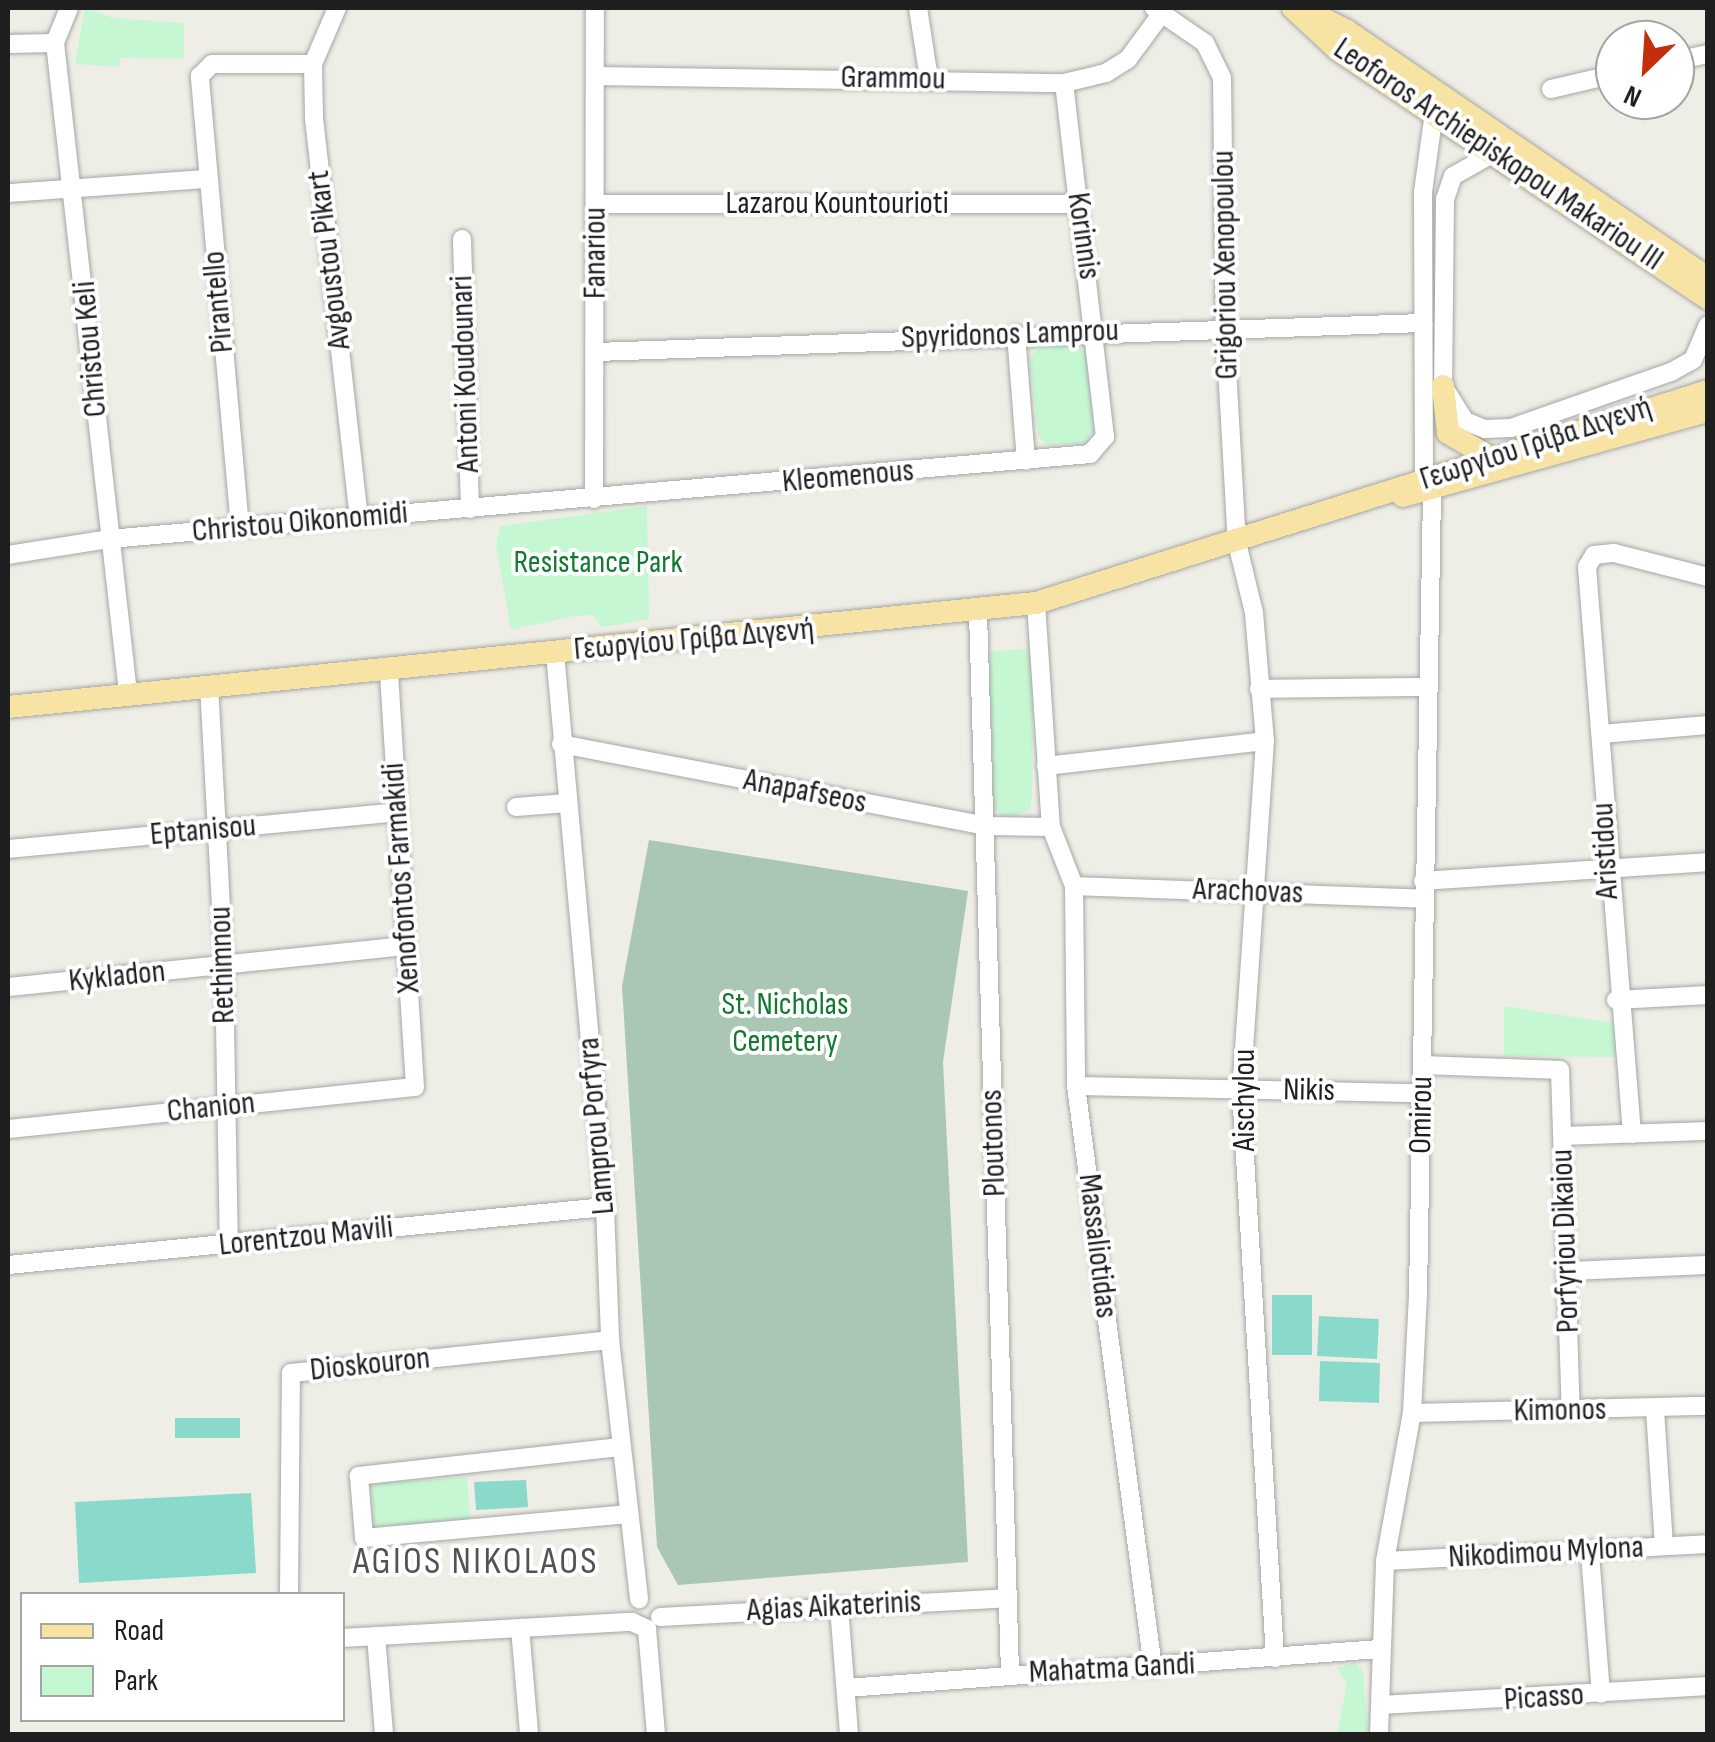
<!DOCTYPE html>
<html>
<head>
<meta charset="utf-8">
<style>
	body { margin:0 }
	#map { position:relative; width:1715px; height:1742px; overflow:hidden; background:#efeee6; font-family:"Sofia Sans Condensed",sans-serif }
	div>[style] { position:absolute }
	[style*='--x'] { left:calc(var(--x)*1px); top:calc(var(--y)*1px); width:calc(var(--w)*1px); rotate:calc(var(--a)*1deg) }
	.cemetery>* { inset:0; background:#a9c7b3 }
	.park>* { inset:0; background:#c6f7d3 }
	.pitch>* { inset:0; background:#89dacb }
	.roads { filter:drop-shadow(0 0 2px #a6a6a6) drop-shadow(0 0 2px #a6a6a6) }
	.minor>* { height:18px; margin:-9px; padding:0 9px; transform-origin:9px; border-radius:9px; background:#fff }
	.major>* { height:22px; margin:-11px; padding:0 11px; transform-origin:11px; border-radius:11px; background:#f7e3a4 }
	span { translate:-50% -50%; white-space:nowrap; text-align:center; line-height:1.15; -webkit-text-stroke:8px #fff; paint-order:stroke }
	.street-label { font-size:32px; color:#1f1f1f }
	.park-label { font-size:32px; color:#12792f }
	.quarter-label { font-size:38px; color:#525252; letter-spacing:2.5px }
	.frame { position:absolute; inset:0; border:10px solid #1f1f1f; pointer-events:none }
	.legend { position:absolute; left:20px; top:1592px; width:325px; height:130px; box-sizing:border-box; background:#fff; border:2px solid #a5a5a5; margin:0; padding:12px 18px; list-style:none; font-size:30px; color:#1f1f1f }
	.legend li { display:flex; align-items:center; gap:20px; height:50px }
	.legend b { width:50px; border:2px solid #a5a5a5 }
	.north { position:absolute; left:1595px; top:20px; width:100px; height:100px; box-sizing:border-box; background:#fff; border:2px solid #a5a5a5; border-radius:50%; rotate:205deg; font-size:28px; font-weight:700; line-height:40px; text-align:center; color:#1f1f1f }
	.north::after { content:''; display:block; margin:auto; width:35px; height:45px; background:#c42f0b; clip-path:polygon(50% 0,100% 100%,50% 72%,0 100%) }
</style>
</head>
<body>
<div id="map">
	<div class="cemetery">
		<div style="clip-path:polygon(649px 840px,968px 891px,943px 1062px,968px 1562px,678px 1585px,657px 1547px,622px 986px)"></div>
	</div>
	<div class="park">
		<div style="clip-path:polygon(85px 8px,113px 18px,184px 23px,184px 59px,120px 58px,119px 67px,75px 64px)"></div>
		<div style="clip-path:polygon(1075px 345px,1088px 354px,1094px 430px,1085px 443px,1046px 445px,1038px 435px,1030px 360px,1037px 348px)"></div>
		<div style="clip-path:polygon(647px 506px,649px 619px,602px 627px,593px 615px,574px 616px,511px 630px,496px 545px,500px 526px)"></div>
		<div style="clip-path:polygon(1033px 648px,1032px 799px,1030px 810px,1006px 819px,990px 804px,987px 652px)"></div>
		<div style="clip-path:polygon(1504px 1006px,1618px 1024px,1620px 1057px,1504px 1056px)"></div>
		<div style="clip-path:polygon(467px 1477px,470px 1520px,374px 1527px,371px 1484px)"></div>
		<div style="clip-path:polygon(1355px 1662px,1363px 1671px,1368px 1734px,1337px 1734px,1347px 1683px,1336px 1668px)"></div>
	</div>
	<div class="pitch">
		<div style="clip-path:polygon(1272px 1295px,1312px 1295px,1312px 1355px,1272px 1355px)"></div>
		<div style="clip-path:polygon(1319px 1316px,1379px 1319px,1377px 1359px,1317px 1356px)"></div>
		<div style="clip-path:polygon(1320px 1361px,1380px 1363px,1379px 1403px,1319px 1401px)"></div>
		<div style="clip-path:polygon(175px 1418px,240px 1418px,240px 1438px,175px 1438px)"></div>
		<div style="clip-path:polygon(526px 1480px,528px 1507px,476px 1510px,474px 1482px)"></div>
		<div style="clip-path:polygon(251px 1493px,256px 1573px,79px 1583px,75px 1502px)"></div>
	</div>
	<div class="roads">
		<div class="minor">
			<div style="--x:69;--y:8;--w:38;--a:112"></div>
			<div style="--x:55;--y:43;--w:654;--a:83.59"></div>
			<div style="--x:337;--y:8;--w:61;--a:113.2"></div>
			<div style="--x:313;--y:64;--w:54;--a:88.9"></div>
			<div style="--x:314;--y:118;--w:403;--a:83.6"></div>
			<div style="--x:918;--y:8;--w:72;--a:81.2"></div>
			<div style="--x:1154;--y:8;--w:62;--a:34.5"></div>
			<div style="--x:1205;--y:43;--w:39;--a:64"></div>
			<div style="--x:1222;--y:78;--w:253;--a:89.3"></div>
			<div style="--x:1225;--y:331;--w:212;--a:86.8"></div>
			<div style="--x:1237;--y:543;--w:72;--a:76.3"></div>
			<div style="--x:1254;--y:613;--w:128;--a:85.1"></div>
			<div style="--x:1265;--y:741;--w:350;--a:93.9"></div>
			<div style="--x:1241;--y:1090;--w:569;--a:86.57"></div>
			<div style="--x:8;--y:44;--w:47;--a:-1.2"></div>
			<div style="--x:1675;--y:61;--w:34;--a:-12"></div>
			<div style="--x:595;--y:76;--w:469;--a:0.9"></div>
			<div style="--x:1064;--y:83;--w:43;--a:-13.4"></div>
			<div style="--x:1106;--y:73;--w:26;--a:-32"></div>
			<div style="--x:1128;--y:59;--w:57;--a:-53.5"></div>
			<div style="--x:1551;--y:89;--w:66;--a:-13.2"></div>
			<div style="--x:1494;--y:153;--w:47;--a:150.7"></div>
			<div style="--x:1453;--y:176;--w:24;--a:109"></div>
			<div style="--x:1445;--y:199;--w:187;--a:90.6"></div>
			<div style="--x:1443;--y:386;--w:41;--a:57.8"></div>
			<div style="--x:1465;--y:421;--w:22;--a:22"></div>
			<div style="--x:1485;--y:429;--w:26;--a:-2"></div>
			<div style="--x:1511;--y:428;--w:170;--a:-19.3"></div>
			<div style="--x:1671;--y:372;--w:25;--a:-29"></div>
			<div style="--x:1693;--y:360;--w:38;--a:-67"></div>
			<div style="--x:10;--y:193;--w:197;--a:-4.1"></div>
			<div style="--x:595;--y:204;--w:484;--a:0"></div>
			<div style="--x:462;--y:239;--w:270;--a:88.3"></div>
			<div style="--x:1016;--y:334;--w:127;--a:85.5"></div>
			<div style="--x:596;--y:352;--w:828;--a:-2.01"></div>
			<div style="--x:1424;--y:478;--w:286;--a:-90.2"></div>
			<div style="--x:1423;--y:192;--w:80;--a:-82.1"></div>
			<div style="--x:594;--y:499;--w:491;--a:-89.9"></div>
			<div style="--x:240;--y:527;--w:453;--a:-95.1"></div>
			<div style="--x:200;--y:76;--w:17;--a:-45"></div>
			<div style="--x:212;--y:64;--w:101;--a:0"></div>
			<div style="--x:8;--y:555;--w:102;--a:-9"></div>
			<div style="--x:109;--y:539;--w:985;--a:-4.95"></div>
			<div style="--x:1090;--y:454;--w:23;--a:-49"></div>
			<div style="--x:1105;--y:437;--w:356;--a:-96.6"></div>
			<div style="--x:1036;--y:603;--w:225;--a:86.2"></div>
			<div style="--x:1051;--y:827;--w:63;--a:68.7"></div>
			<div style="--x:1074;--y:886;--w:200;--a:89.4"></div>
			<div style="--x:1076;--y:1086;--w:587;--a:82.46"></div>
			<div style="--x:978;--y:613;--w:1061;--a:88.27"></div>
			<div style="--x:555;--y:653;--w:556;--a:84.84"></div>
			<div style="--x:605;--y:1207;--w:133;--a:87.8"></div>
			<div style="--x:610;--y:1340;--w:261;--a:83.6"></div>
			<div style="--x:209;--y:685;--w:281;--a:86.9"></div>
			<div style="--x:224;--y:966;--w:279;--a:89"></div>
			<div style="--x:1259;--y:689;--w:169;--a:-0.7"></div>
			<div style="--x:1601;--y:734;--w:107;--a:-4.8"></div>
			<div style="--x:561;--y:744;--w:434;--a:10.9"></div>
			<div style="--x:987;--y:826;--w:64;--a:0.9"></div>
			<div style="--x:1046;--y:766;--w:220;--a:-6.5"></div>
			<div style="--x:516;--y:807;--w:51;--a:-4.5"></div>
			<div style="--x:8;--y:849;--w:392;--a:-5.4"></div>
			<div style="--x:1423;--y:881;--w:286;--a:-3.8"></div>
			<div style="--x:1074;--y:886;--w:349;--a:2.1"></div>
			<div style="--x:8;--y:987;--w:400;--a:-5.9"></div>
			<div style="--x:1616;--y:1000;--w:92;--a:-3.1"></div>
			<div style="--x:1423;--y:1065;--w:137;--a:2.1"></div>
			<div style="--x:1560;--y:1070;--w:341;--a:88.2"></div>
			<div style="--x:1076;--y:1086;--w:346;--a:1.2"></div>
			<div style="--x:8;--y:1129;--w:409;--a:-5.9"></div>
			<div style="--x:415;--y:1087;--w:420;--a:-93.6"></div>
			<div style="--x:1632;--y:1134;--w:569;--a:-94.54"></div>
			<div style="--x:1587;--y:567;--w:14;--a:-60"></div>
			<div style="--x:1594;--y:555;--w:20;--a:-6"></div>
			<div style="--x:1614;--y:553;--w:97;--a:14.3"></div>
			<div style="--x:1563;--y:1136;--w:145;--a:-2"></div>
			<div style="--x:8;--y:1265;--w:600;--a:-5.55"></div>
			<div style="--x:1569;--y:1271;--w:139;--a:-2.5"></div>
			<div style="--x:1655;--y:1410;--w:136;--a:86.2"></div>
			<div style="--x:1412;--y:1413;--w:296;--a:-1.4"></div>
			<div style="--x:620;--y:1447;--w:263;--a:173.7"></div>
			<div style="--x:359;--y:1476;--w:62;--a:85.4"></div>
			<div style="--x:364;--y:1538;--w:263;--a:-5.2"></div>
			<div style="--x:1590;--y:1554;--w:140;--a:85.5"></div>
			<div style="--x:1385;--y:1561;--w:323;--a:-3"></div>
			<div style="--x:289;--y:1594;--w:221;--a:-89.5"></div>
			<div style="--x:291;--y:1373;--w:321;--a:-5.9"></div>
			<div style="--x:839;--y:1607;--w:127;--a:85.5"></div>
			<div style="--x:660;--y:1617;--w:348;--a:-3.1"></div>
			<div style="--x:520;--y:1628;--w:106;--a:85.1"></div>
			<div style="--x:647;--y:1629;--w:105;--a:85.1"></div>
			<div style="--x:376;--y:1636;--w:98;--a:85.3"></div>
			<div style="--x:342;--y:1638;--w:290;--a:-3.2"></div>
			<div style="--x:632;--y:1622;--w:17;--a:25"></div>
			<div style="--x:846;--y:1688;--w:534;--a:-4.18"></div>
			<div style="--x:1381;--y:1705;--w:328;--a:-3.3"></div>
			<div style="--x:1379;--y:1734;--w:173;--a:-88"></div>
			<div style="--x:1385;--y:1561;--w:150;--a:-79.7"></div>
			<div style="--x:1412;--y:1413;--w:118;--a:-87.1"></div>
			<div style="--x:1418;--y:1295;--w:803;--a:-89"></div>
		</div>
		<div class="major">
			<div style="--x:1293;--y:8;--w:62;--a:43"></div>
			<div style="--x:1338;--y:50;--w:446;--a:33.9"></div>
			<div style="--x:1308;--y:11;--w:44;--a:27.1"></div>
			<div style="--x:1347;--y:31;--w:437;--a:34.4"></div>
			<div style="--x:1443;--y:386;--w:47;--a:83.9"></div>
			<div style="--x:1448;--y:433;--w:46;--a:29.9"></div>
			<div style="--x:1403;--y:496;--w:317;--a:-15.6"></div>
			<div style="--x:8;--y:707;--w:1033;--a:-5.78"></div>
			<div style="--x:1036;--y:603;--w:705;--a:-17.51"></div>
		</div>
	</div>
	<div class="street-label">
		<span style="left:893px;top:79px;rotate:1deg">Grammou</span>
		<span style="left:1498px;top:155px;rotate:34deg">Leoforos Archiepiskopou Makariou III</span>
		<span style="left:837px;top:204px">Lazarou Kountourioti</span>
		<span style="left:1083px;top:236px;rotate:82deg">Korinnis</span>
		<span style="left:596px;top:253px;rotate:-90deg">Fanariou</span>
		<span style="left:330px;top:260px;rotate:-97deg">Avgoustou Pikart</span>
		<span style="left:1226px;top:265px;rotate:-91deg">Grigoriou Xenopoulou</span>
		<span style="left:219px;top:302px;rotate:-95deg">Pirantello</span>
		<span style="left:1010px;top:335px;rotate:-2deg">Spyridonos Lamprou</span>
		<span style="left:91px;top:349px;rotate:-95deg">Christou Keli</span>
		<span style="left:466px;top:374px;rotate:-92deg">Antoni Koudounari</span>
		<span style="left:1536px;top:444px;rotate:-18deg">Γεωργίου Γρίβα Διγενή</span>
		<span style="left:848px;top:477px;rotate:-5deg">Kleomenous</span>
		<span style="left:300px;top:523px;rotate:-5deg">Christou Oikonomidi</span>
		<span style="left:694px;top:640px;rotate:-5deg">Γεωργίου Γρίβα Διγενή</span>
		<span style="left:805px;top:792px;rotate:11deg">Anapafseos</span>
		<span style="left:203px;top:831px;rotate:-5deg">Eptanisou</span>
		<span style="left:1606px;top:851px;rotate:-93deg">Aristidou</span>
		<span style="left:402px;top:878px;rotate:-94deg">Xenofontos Farmakidi</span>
		<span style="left:1248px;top:892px;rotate:2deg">Arachovas</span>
		<span style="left:223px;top:965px;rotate:-92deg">Rethimnou</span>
		<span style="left:117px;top:977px;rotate:-6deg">Kykladon</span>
		<span style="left:1309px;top:1091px;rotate:1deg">Nikis</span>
		<span style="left:1245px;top:1100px;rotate:-90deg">Aischylou</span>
		<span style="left:211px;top:1108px;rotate:-6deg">Chanion</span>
		<span style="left:1422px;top:1115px;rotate:-89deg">Omirou</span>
		<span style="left:597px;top:1126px;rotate:-95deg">Lamprou Porfyra</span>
		<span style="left:994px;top:1143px;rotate:-92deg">Ploutonos</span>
		<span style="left:306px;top:1237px;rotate:-6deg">Lorentzou Mavili</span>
		<span style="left:1566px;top:1241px;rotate:-92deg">Porfyriou Dikaiou</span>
		<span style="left:1097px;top:1246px;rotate:83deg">Massaliotidas</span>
		<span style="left:370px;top:1365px;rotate:-6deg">Dioskouron</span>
		<span style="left:1560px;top:1411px;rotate:-1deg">Kimonos</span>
		<span style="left:1546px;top:1553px;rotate:-3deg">Nikodimou Mylona</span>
		<span style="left:834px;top:1607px;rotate:-3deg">Agias Aikaterinis</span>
		<span style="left:1112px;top:1669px;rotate:-3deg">Mahatma Gandi</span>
		<span style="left:1544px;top:1698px;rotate:-4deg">Picasso</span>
	</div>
	<div class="park-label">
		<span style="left:598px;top:563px">Resistance Park</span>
		<span style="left:785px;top:1024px">St. Nicholas<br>Cemetery</span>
	</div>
	<div class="quarter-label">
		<span style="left:476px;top:1562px">AGIOS NIKOLAOS</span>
	</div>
	<div class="frame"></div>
	<ul class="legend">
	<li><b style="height:12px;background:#f7e3a4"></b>Road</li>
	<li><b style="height:28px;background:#c6f7d3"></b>Park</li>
	</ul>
	<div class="north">N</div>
</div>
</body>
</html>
